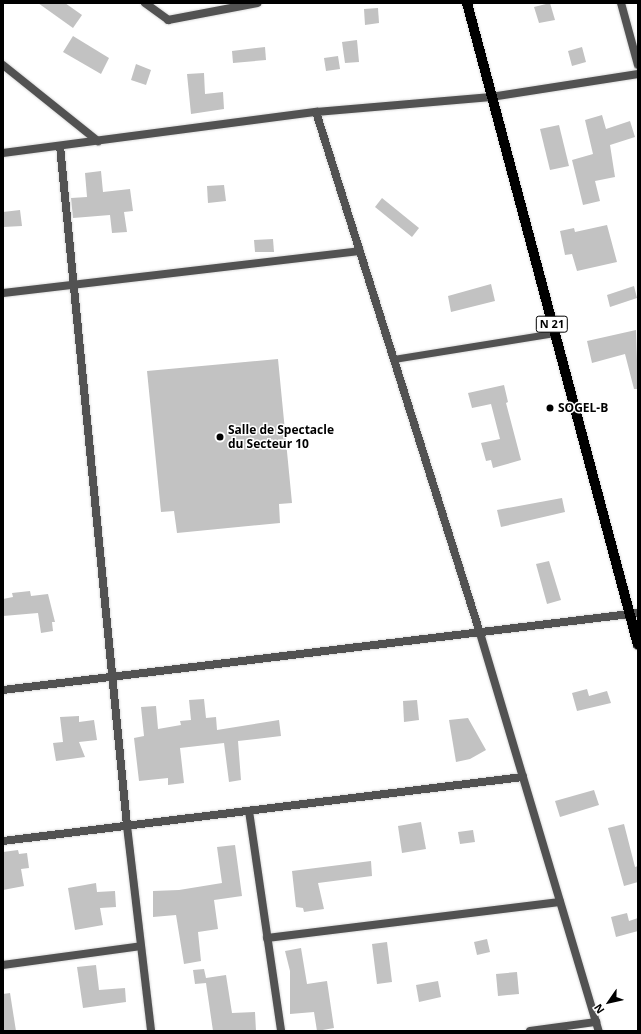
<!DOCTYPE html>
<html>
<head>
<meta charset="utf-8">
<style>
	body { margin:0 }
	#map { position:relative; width:641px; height:1034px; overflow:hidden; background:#fff; font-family:"Open Sans",sans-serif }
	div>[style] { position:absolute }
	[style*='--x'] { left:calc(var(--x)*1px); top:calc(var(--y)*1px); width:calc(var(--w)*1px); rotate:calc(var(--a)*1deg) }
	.building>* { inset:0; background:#c2c2c2 }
	.roads { filter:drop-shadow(0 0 1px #dbdbdb) drop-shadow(0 0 1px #dbdbdb) }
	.service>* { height:7px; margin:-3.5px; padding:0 3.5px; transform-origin:3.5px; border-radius:3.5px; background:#525252 }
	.minor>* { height:8px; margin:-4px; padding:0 4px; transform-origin:4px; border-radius:4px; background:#525252 }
	.primary>* { height:10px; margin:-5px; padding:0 5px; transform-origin:5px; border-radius:5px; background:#000 }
	.dots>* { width:11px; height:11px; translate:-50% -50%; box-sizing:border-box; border:2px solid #fff; border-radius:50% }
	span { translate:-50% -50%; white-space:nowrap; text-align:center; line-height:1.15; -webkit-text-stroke:3px #fff; paint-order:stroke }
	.shield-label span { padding:1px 3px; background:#fff; border:1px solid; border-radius:3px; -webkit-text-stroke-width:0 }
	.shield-label { font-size:11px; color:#000; font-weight:700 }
	.poi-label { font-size:12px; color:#000; font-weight:700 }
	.left { translate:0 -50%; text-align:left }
	.frame { position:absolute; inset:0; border:4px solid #000; pointer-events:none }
	.north { position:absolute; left:589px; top:982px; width:40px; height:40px; -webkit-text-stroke:3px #fff; paint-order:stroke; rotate:236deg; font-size:11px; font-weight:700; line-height:16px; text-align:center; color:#000 }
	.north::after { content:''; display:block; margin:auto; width:14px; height:18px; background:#000; clip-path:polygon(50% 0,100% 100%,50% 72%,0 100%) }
</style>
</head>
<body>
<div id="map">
	<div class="building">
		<div style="clip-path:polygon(38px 3px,65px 3px,82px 15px,73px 28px)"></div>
		<div style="clip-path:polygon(550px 3px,555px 20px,539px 23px,534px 7px)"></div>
		<div style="clip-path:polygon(378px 8px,379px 23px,365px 25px,364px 9px)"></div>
		<div style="clip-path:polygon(73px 36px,109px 58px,101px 74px,63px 52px)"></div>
		<div style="clip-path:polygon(357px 40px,359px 62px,345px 63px,342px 42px)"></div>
		<div style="clip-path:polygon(265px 47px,266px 60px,233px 63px,232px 51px)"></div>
		<div style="clip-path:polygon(582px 47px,586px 62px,572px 66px,568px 51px)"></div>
		<div style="clip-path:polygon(338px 56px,340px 69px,326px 71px,324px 58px)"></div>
		<div style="clip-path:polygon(136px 64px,151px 70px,146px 85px,131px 80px)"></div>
		<div style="clip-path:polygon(204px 73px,205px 94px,223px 92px,224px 109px,191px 114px,187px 74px)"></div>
		<div style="clip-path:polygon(602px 115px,606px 129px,630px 121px,635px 137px,610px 145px,615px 177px,595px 181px,600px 201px,583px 205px,572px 160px,593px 154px,585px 120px)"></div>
		<div style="clip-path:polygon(559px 125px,569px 166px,550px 170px,540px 129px)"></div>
		<div style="clip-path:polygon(101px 171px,103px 192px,130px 189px,133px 211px,124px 212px,127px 232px,112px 233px,110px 215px,73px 218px,71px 198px,87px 197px,85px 173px)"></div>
		<div style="clip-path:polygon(224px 185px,226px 201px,208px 203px,207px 186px)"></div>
		<div style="clip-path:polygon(382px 198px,419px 228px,412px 237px,375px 207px)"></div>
		<div style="clip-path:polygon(20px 210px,22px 226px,3px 227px,3px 212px)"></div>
		<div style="clip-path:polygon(607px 225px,617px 262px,577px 271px,572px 254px,565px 255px,560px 231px,574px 228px,575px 232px)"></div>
		<div style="clip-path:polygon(273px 239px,274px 252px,255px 252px,254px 240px)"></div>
		<div style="clip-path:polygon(491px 284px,495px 301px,451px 312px,448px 296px)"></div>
		<div style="clip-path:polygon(634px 286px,637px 298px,610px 307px,607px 295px)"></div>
		<div style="clip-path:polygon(636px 330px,638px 389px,634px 389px,625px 354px,592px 363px,587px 341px)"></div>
		<div style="clip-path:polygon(278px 359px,292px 503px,279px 504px,280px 523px,177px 533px,174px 511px,161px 512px,147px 371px)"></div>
		<div style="clip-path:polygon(504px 385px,508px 402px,506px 403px,521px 460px,493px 468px,491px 460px,486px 461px,481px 443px,500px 439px,491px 404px,472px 408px,468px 393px)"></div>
		<div style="clip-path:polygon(562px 498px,565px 512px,501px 527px,497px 510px)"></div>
		<div style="clip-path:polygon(549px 561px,561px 600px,547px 604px,536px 564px)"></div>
		<div style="clip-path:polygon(30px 591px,31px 596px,48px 594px,55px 622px,52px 622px,53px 631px,41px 633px,38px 613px,3px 616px,3px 599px,13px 597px,12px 593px)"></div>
		<div style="clip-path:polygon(587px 689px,589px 696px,607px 691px,611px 703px,577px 711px,572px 693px)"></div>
		<div style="clip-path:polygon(204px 699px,206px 718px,216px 717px,217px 730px,279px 720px,281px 736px,238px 741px,241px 780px,229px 782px,224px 743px,180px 748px,184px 783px,168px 785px,168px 778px,139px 781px,134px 738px,144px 736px,141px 707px,156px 706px,158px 729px,181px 725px,180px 721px,191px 720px,189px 700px)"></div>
		<div style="clip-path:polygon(417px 700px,419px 720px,404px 722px,403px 701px)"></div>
		<div style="clip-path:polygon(79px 716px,79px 722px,94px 720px,97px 740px,79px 742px,85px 757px,56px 761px,53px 743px,63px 742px,60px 717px)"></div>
		<div style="clip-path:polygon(468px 718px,486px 750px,470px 759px,456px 762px,449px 720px)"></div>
		<div style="clip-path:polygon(594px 790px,599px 805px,560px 817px,555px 801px)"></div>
		<div style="clip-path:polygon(421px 822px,426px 849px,402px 853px,398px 826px)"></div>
		<div style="clip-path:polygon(624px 824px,635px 867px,638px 866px,638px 882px,624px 886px,608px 828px)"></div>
		<div style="clip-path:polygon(473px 830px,475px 842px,460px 844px,458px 832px)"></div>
		<div style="clip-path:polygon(235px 845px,242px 896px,214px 900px,218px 929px,198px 932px,201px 961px,184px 964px,176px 915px,153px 917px,153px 891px,179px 890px,222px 883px,217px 847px)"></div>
		<div style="clip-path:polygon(18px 850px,19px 854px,27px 853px,29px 868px,21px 869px,24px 886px,3px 890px,3px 852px)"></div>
		<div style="clip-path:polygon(371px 861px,372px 876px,318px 883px,324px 909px,304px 912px,303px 908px,296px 907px,292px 871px)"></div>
		<div style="clip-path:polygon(96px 883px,97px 892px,115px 891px,116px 907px,100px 908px,103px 925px,75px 930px,68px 888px)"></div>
		<div style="clip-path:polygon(627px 913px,629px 921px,638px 918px,638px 931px,616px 937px,611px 917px)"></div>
		<div style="clip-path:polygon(487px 939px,490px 952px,477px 955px,474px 942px)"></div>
		<div style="clip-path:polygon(387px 942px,392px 982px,377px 984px,372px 944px)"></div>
		<div style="clip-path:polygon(301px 948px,307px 984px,327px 981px,334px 1028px,317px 1031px,314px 1012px,290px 1014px,290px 971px,285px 951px)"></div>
		<div style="clip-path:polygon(96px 965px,99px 990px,125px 988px,126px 1002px,83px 1008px,77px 967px)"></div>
		<div style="clip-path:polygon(204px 969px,206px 978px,226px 975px,232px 1013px,255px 1012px,256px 1031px,213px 1031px,206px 983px,195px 984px,193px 970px)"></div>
		<div style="clip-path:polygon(517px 972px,519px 994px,498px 996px,496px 974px)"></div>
		<div style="clip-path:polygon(438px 981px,441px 997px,419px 1002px,416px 985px)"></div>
		<div style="clip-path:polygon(10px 993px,16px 1031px,3px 1031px,3px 994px)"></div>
	</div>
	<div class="roads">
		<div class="service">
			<div style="--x:394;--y:359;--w:162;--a:-9.2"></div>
		</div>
		<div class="minor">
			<div style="--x:145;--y:3;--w:29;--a:36"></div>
			<div style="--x:168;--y:20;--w:91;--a:-10.8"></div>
			<div style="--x:621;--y:3;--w:64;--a:74.7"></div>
			<div style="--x:3;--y:65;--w:122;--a:38.7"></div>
			<div style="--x:316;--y:112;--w:546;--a:72.53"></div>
			<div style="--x:480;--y:633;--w:415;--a:73.4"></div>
			<div style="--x:60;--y:146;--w:683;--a:84.37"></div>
			<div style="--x:127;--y:826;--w:206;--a:83.3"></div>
			<div style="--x:3;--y:153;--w:316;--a:-7.5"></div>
			<div style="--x:316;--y:112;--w:176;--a:-4.9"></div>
			<div style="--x:491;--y:97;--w:149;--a:-8.9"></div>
			<div style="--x:3;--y:293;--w:359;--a:-6.7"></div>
			<div style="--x:3;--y:690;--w:640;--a:-6.91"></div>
			<div style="--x:249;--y:811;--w:222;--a:81.7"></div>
			<div style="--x:3;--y:841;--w:524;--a:-7.02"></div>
			<div style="--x:267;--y:938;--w:295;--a:-7"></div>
			<div style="--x:3;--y:965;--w:139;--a:-7.8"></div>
			<div style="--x:530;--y:1031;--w:67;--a:-7.8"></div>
		</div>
		<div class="primary">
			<div style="--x:467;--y:3;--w:664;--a:75.09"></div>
		</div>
	</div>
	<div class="dots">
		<div style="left:550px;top:408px;background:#000"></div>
		<div style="left:220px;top:437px;background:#000"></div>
	</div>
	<div class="shield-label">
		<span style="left:552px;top:324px">N 21</span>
	</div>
	<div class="poi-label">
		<span class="left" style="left:558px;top:408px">SOGEL-B</span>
		<span class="left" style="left:228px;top:437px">Salle de Spectacle<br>du Secteur 10</span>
	</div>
	<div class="frame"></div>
	<div class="north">N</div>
</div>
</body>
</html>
